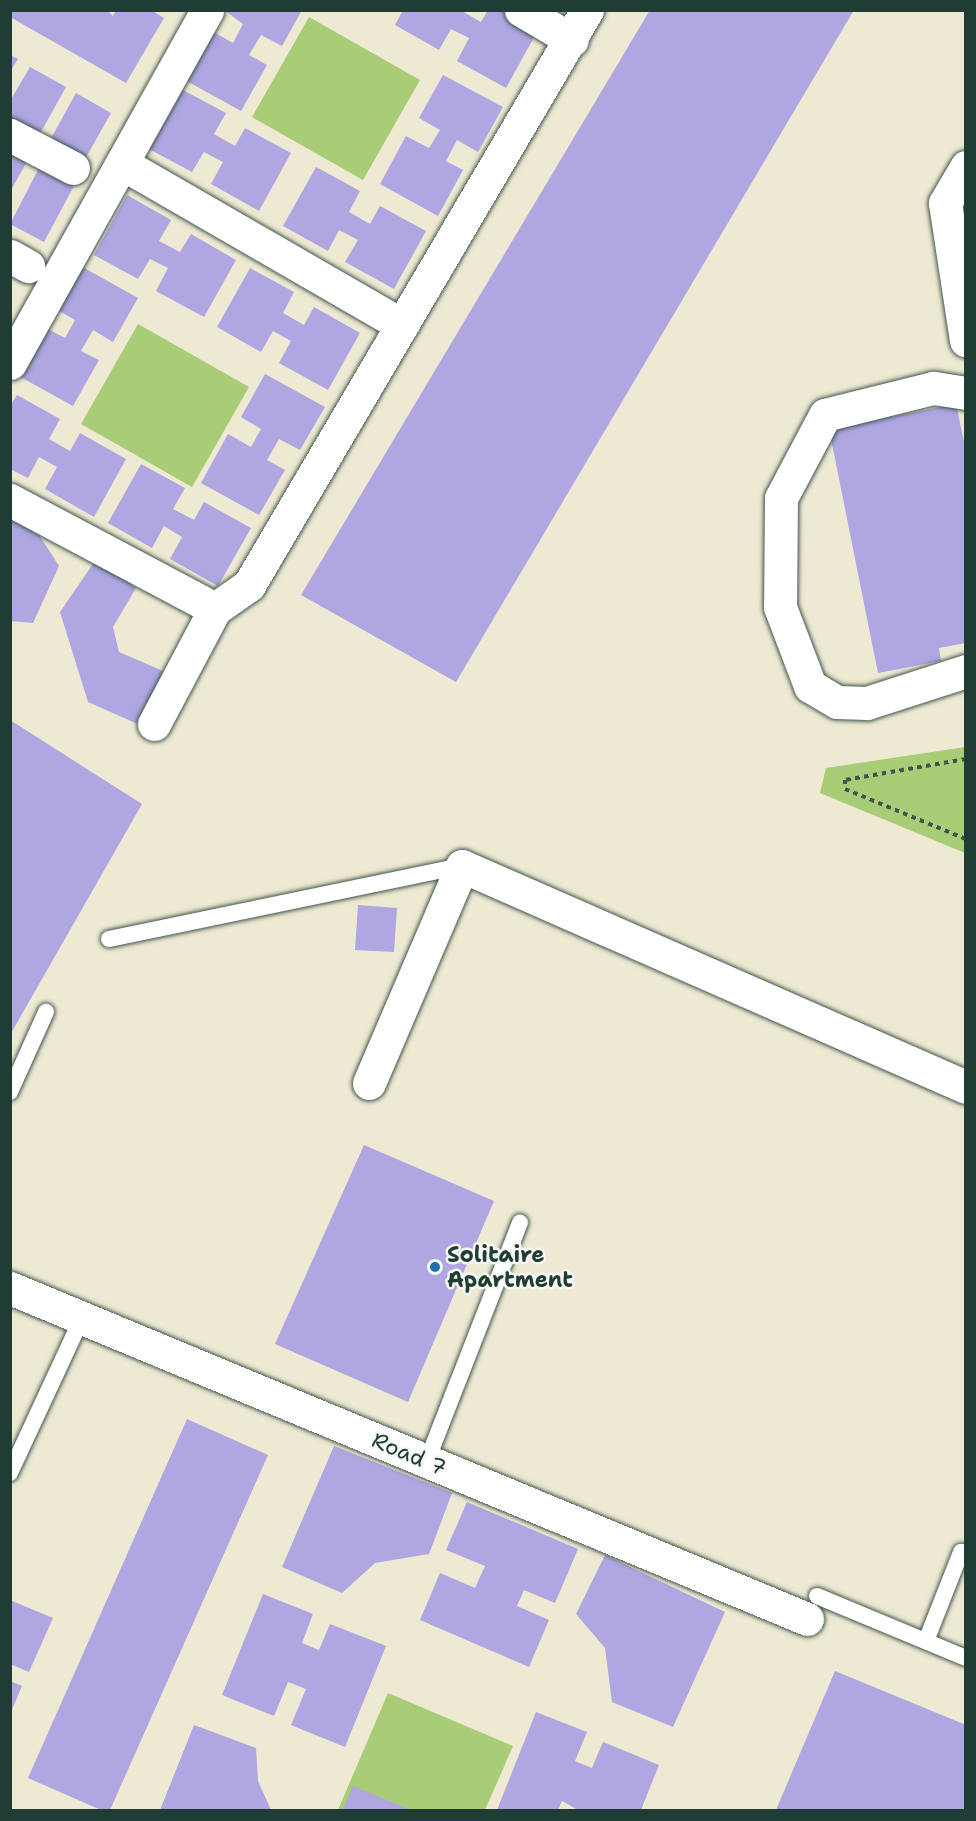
<!DOCTYPE html>
<html>
<head>
<meta charset="utf-8">
<style>
	body { margin:0 }
	#map { position:relative; width:976px; height:1821px; overflow:hidden; background:#eee9d2; font-family:"Shantell Sans",sans-serif }
	div>[style] { position:absolute }
	[style*='--x'] { left:calc(var(--x)*1px); top:calc(var(--y)*1px); width:calc(var(--w)*1px); rotate:calc(var(--a)*1deg) }
	.green>* { inset:0; background:#a9cc76 }
	.building>* { inset:0; background:#afa6e2 }
	.path>* { height:4px; margin-top:-2px; transform-origin:0; background:repeating-linear-gradient(90deg,#3e574c 0 4.5px,transparent 0 9px) }
	.roads { filter:drop-shadow(0 0 2px #3e574c) drop-shadow(0 0 2px #3e574c) }
	.lane>* { height:16px; margin:-8px; padding:0 8px; transform-origin:8px; border-radius:8px; background:#fff }
	.street>* { height:33px; margin:-16.5px; padding:0 16.5px; transform-origin:16.5px; border-radius:16.5px; background:#fff }
	.dots>* { width:16px; height:16px; translate:-50% -50%; box-sizing:border-box; border:3px solid #f6f6f2; border-radius:50% }
	span { translate:-50% -50%; white-space:nowrap; text-align:center; line-height:1.15; -webkit-text-stroke:5px #f6f6f2; paint-order:stroke }
	.poi-label { font-size:22px; color:#1f3d34; font-weight:700 }
	.left { translate:0 -50%; text-align:left }
	.street-label { font-size:22px; color:#1f3d34 }
	.frame { position:absolute; inset:0; border:12px solid #1f3d34; pointer-events:none }
</style>
</head>
<body>
<div id="map">
	<div class="green">
		<div style="clip-path:polygon(309px 17px,420px 80px,363px 180px,252px 117px)"></div>
		<div style="clip-path:polygon(138px 324px,249px 387px,192px 487px,81px 424px)"></div>
		<div style="clip-path:polygon(965px 747px,965px 853px,820px 793px,826px 768px)"></div>
		<div style="clip-path:polygon(388px 1693px,513px 1746px,485px 1810px,338px 1810px)"></div>
	</div>
	<div class="building">
		<div style="clip-path:polygon(10px 10px,107px 10px,113px 16px,116px 10px,151px 10px,164px 18px,126px 83px,10px 17px)"></div>
		<div style="clip-path:polygon(224px 10px,302px 10px,282px 46px,261px 35px,249px 55px,267px 65px,241px 111px,183px 79px,210px 30px,233px 43px,243px 24px)"></div>
		<div style="clip-path:polygon(403px 10px,460px 10px,481px 22px,488px 10px,502px 10px,538px 30px,506px 88px,457px 61px,469px 38px,451px 29px,439px 50px,395px 25px)"></div>
		<div style="clip-path:polygon(650px 10px,854px 10px,456px 682px,301px 595px)"></div>
		<div style="clip-path:polygon(10px 55px,18px 59px,10px 72px)"></div>
		<div style="clip-path:polygon(30px 67px,66px 87px,36px 141px,10px 127px,10px 101px)"></div>
		<div style="clip-path:polygon(443px 75px,503px 107px,478px 152px,457px 140px,446px 161px,463px 170px,438px 216px,380px 184px,406px 136px,429px 148px,440px 130px,419px 118px)"></div>
		<div style="clip-path:polygon(181px 89px,226px 113px,214px 134px,235px 146px,245px 128px,291px 153px,259px 211px,211px 184px,223px 162px,204px 152px,192px 172px,149px 149px)"></div>
		<div style="clip-path:polygon(76px 93px,111px 113px,84px 161px,49px 142px)"></div>
		<div style="clip-path:polygon(10px 149px,29px 158px,10px 192px)"></div>
		<div style="clip-path:polygon(40px 166px,75px 184px,44px 242px,10px 224px)"></div>
		<div style="clip-path:polygon(316px 167px,360px 191px,349px 212px,370px 224px,380px 206px,426px 231px,394px 289px,345px 262px,358px 240px,339px 230px,328px 251px,283px 226px)"></div>
		<div style="clip-path:polygon(127px 195px,171px 220px,159px 241px,180px 252px,191px 234px,236px 260px,204px 317px,156px 291px,168px 268px,150px 259px,138px 279px,94px 255px)"></div>
		<div style="clip-path:polygon(79px 265px,138px 298px,113px 342px,93px 330px,81px 351px,99px 360px,73px 406px,15px 374px,42px 326px,65px 338px,75px 320px,54px 308px)"></div>
		<div style="clip-path:polygon(250px 268px,294px 292px,283px 313px,304px 325px,314px 307px,360px 333px,328px 390px,279px 363px,291px 341px,273px 331px,261px 352px,217px 327px)"></div>
		<div style="clip-path:polygon(265px 374px,325px 407px,300px 450px,279px 439px,267px 460px,285px 470px,259px 515px,201px 483px,228px 434px,251px 447px,261px 429px,241px 417px)"></div>
		<div style="clip-path:polygon(17px 395px,60px 419px,49px 439px,70px 451px,80px 433px,126px 459px,94px 517px,45px 489px,57px 467px,39px 457px,28px 478px,10px 469px,10px 406px)"></div>
		<div style="clip-path:polygon(956px 404px,966px 451px,966px 643px,939px 648px,941px 661px,878px 673px,829px 429px)"></div>
		<div style="clip-path:polygon(141px 464px,185px 488px,173px 509px,194px 520px,204px 502px,251px 528px,218px 586px,170px 559px,182px 537px,164px 526px,152px 548px,108px 523px)"></div>
		<div style="clip-path:polygon(10px 514px,31px 522px,59px 566px,33px 623px,10px 621px)"></div>
		<div style="clip-path:polygon(97px 558px,136px 588px,113px 627px,119px 652px,170px 674px,140px 725px,88px 702px,60px 612px)"></div>
		<div style="clip-path:polygon(10px 720px,142px 804px,10px 1035px)"></div>
		<div style="clip-path:polygon(358px 905px,397px 908px,394px 952px,355px 950px)"></div>
		<div style="clip-path:polygon(364px 1145px,494px 1201px,408px 1402px,275px 1344px)"></div>
		<div style="clip-path:polygon(187px 1419px,268px 1455px,110px 1810px,101px 1810px,28px 1778px)"></div>
		<div style="clip-path:polygon(334px 1446px,452px 1493px,429px 1554px,375px 1563px,342px 1593px,282px 1567px)"></div>
		<div style="clip-path:polygon(467px 1502px,578px 1549px,555px 1603px,524px 1590px,517px 1606px,549px 1620px,529px 1667px,420px 1620px,440px 1573px,475px 1588px,485px 1566px,446px 1550px)"></div>
		<div style="clip-path:polygon(605px 1555px,725px 1612px,673px 1727px,612px 1702px,605px 1648px,576px 1614px)"></div>
		<div style="clip-path:polygon(263px 1594px,313px 1614px,302px 1643px,319px 1650px,330px 1624px,386px 1646px,345px 1747px,291px 1725px,306px 1689px,288px 1682px,274px 1716px,222px 1695px)"></div>
		<div style="clip-path:polygon(10px 1600px,53px 1618px,29px 1672px,10px 1664px)"></div>
		<div style="clip-path:polygon(835px 1671px,966px 1725px,966px 1810px,776px 1810px)"></div>
		<div style="clip-path:polygon(10px 1681px,22px 1686px,11px 1712px,10px 1712px)"></div>
		<div style="clip-path:polygon(536px 1712px,587px 1732px,575px 1761px,592px 1768px,603px 1742px,659px 1765px,641px 1810px,578px 1810px,562px 1801px,558px 1810px,497px 1810px)"></div>
		<div style="clip-path:polygon(194px 1725px,256px 1748px,258px 1781px,271px 1810px,160px 1810px)"></div>
		<div style="clip-path:polygon(353px 1786px,411px 1810px,343px 1810px)"></div>
	</div>
	<div class="path">
		<div style="--x:966;--y:759;--w:123;--a:170.2"></div>
		<div style="--x:845;--y:780;--w:9;--a:90"></div>
		<div style="--x:845;--y:789;--w:131;--a:22.5"></div>
	</div>
	<div class="roads">
		<div class="lane">
			<div style="--x:109;--y:939;--w:360;--a:-11.7"></div>
			<div style="--x:10;--y:1092;--w:88;--a:-65.8"></div>
			<div style="--x:427;--y:1461;--w:256;--a:-68.7"></div>
			<div style="--x:10;--y:1473;--w:171;--a:-65.1"></div>
			<div style="--x:817;--y:1596;--w:161;--a:22.6"></div>
			<div style="--x:926;--y:1641;--w:96;--a:-68.5"></div>
		</div>
		<div class="street">
			<div style="--x:521;--y:10;--w:59;--a:30.5"></div>
			<div style="--x:10;--y:135;--w:71;--a:27.6"></div>
			<div style="--x:123;--y:164;--w:322;--a:30"></div>
			<div style="--x:966;--y:167;--w:42;--a:120.3"></div>
			<div style="--x:945;--y:203;--w:139;--a:81.3"></div>
			<div style="--x:10;--y:256;--w:21;--a:29"></div>
			<div style="--x:10;--y:363;--w:404;--a:-60.8"></div>
			<div style="--x:966;--y:393;--w:33;--a:-171"></div>
			<div style="--x:933;--y:388;--w:111;--a:166"></div>
			<div style="--x:825;--y:415;--w:94;--a:117.9"></div>
			<div style="--x:781;--y:498;--w:109;--a:90.5"></div>
			<div style="--x:780;--y:607;--w:85;--a:69.2"></div>
			<div style="--x:810;--y:686;--w:31;--a:31"></div>
			<div style="--x:837;--y:702;--w:30;--a:2"></div>
			<div style="--x:867;--y:703;--w:104;--a:-17.9"></div>
			<div style="--x:10;--y:500;--w:232;--a:28"></div>
			<div style="--x:215;--y:609;--w:42;--a:-35.2"></div>
			<div style="--x:249;--y:585;--w:667;--a:-59.55"></div>
			<div style="--x:154;--y:724;--w:130;--a:-62.1"></div>
			<div style="--x:369;--y:1083;--w:236;--a:-66.8"></div>
			<div style="--x:462;--y:866;--w:550;--a:23.68"></div>
			<div style="--x:10;--y:1288;--w:863;--a:22.55"></div>
		</div>
	</div>
	<div class="dots">
		<div style="left:435px;top:1267px;background:#1f6fb2"></div>
	</div>
	<div class="poi-label">
		<span class="left" style="left:447px;top:1267px">Solitaire<br>Apartment</span>
	</div>
	<div class="street-label">
		<span style="left:409px;top:1454px;rotate:23deg">Road 7</span>
	</div>
	<div class="frame"></div>
</div>
</body>
</html>
